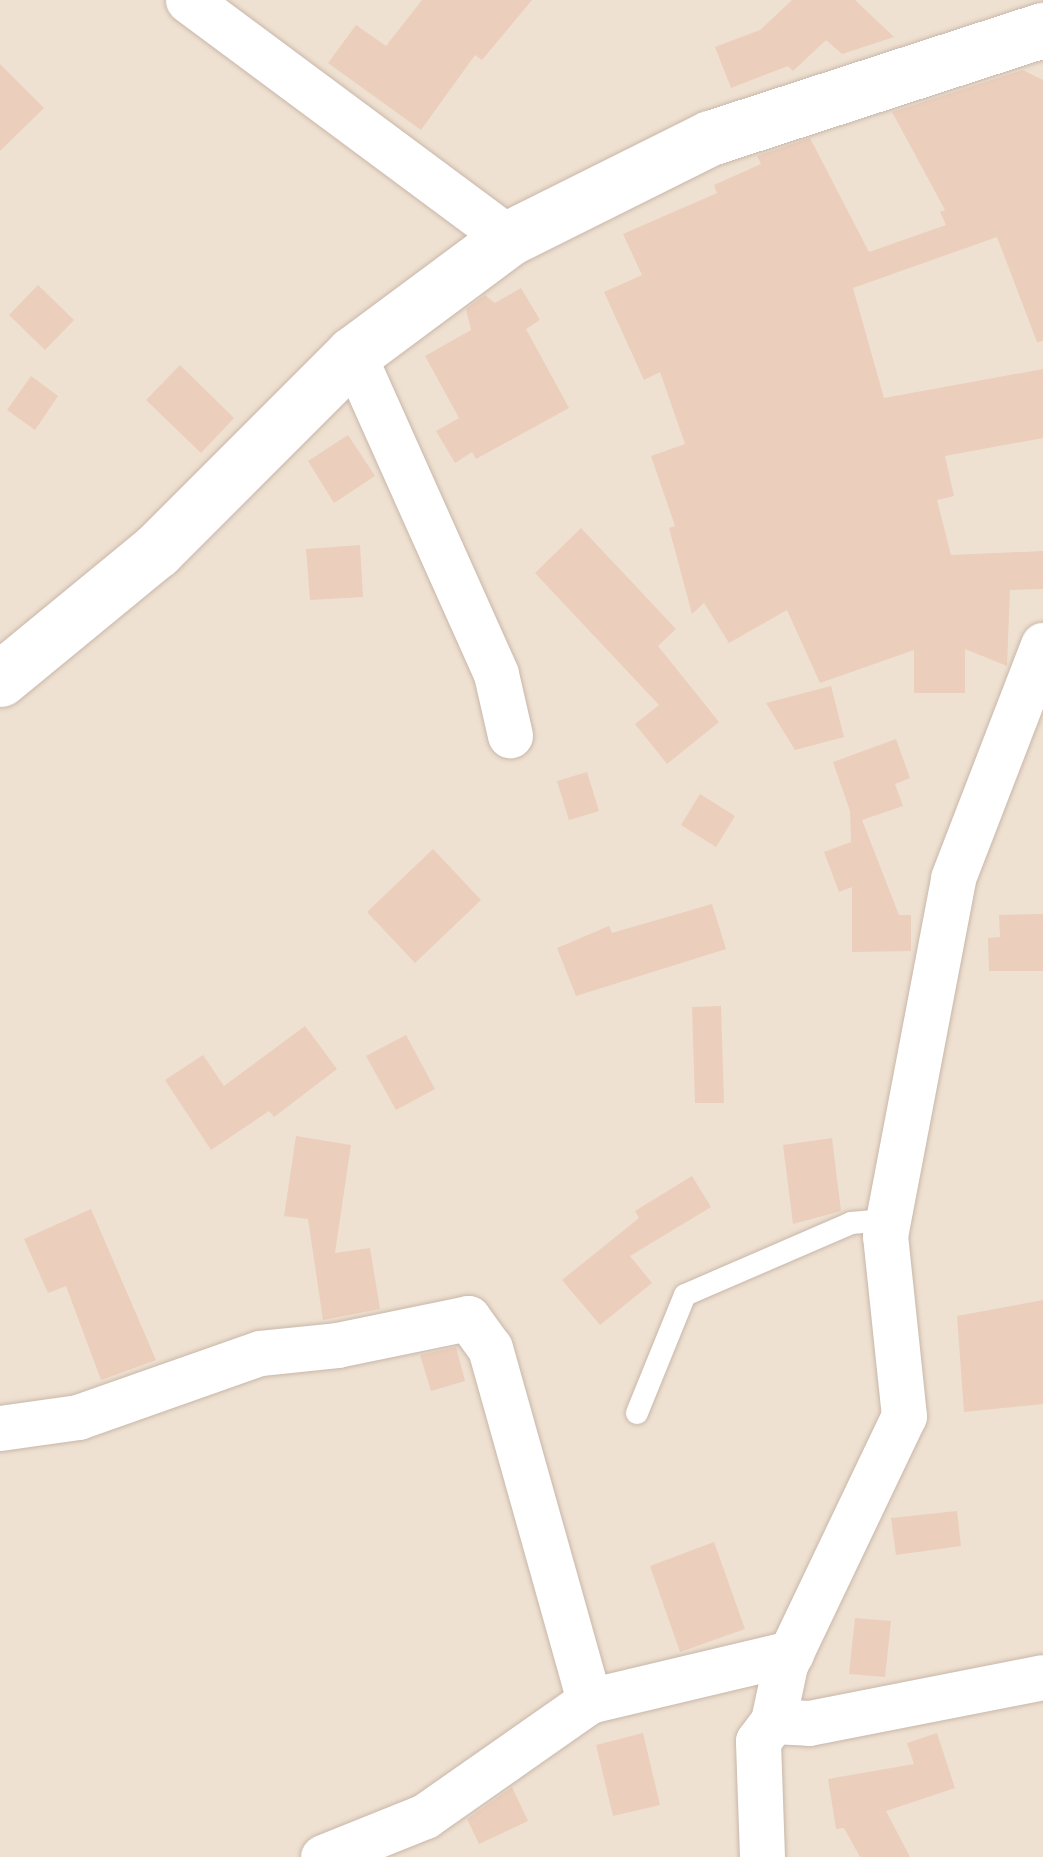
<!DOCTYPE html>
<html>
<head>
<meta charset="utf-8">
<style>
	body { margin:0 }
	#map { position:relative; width:1043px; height:1857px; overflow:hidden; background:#f9efe2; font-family:"IBM Plex Sans",sans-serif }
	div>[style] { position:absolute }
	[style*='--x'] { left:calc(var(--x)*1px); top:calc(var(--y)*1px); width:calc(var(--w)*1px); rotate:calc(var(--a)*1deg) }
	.residential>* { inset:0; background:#efe1d1 }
	.building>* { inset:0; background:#ebcebc }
	.roads { filter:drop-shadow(0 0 2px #c8b7aa) drop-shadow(0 0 2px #c8b7aa) }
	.lane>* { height:22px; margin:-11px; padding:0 11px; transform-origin:11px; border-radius:11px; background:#fff }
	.street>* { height:45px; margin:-22.5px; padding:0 22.5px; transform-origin:22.5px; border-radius:22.5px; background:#fff }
	.secondary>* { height:55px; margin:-27.5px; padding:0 27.5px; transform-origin:27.5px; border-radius:27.5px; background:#fff }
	span { translate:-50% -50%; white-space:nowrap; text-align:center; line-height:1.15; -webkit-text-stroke:9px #fcf4e7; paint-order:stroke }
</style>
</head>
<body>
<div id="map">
	<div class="residential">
		<div style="clip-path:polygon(0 0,1043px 0,1043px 1857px,0 1857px)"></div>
	</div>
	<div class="building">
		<div style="clip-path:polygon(422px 0,532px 0,482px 60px,475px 55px,421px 130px,328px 63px,356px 25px,386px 46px)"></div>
		<div style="clip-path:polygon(792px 0,855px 0,894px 37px,842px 54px,826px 40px,793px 71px,788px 66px,731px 88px,715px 47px,760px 30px)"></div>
		<div style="clip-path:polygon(0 64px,44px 108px,0 151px)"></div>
		<div style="clip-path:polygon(1023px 70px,1043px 80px,1043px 341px,1037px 342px,997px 237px,853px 288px,884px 398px,1043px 369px,1043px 438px,945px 456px,954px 496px,937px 500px,951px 555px,1043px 551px,1043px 589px,1010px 590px,1007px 666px,965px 649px,965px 693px,914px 693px,914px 650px,820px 683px,787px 610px,729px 643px,704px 603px,692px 614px,669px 528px,675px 526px,651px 456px,685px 444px,660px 372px,644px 380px,604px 292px,642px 275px,623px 234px,717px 193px,714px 185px,761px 164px,757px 156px,810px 138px,869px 252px,946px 225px,940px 212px,945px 210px,892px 112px)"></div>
		<div style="clip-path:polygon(38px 285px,74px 320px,45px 350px,9px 315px)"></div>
		<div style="clip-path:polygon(521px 288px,540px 320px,526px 329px,569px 408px,476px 459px,472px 452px,455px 463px,436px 431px,459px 418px,425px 356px,471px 330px,466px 309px,485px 295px,495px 303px)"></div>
		<div style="clip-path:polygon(180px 365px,234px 418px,201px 453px,146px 400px)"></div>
		<div style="clip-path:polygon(31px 376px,58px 396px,35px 430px,7px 410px)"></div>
		<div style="clip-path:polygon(348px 435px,375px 476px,334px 503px,308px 461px)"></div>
		<div style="clip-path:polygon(581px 528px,676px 629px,658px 646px,719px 722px,667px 764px,635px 724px,659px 705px,535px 573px)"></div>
		<div style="clip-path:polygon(360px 545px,363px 597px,310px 600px,306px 549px)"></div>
		<div style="clip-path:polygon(831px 686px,844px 737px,795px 750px,766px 703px)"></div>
		<div style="clip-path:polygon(896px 739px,910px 778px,895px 784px,903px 806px,862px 820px,899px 915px,911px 915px,911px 951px,852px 952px,852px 887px,839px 892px,824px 852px,851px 842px,850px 811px,833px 762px)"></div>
		<div style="clip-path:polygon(587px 772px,599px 811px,569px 820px,557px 781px)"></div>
		<div style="clip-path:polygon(700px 794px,735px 816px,716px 847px,681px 825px)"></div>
		<div style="clip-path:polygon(433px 849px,481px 900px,415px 963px,367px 912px)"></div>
		<div style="clip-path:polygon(712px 904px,726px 949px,576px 996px,557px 948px,609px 926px,612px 933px)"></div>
		<div style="clip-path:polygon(1043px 914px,1043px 971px,989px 971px,988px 938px,1000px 937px,999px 915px)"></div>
		<div style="clip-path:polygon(721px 1006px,724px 1103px,695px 1103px,692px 1007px)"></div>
		<div style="clip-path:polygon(305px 1026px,337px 1069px,274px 1117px,269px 1111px,211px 1150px,165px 1080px,203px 1055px,224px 1086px)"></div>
		<div style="clip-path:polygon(406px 1035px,435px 1089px,396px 1110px,366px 1056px)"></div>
		<div style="clip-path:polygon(296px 1136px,351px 1145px,335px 1253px,370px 1248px,380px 1309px,323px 1320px,308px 1219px,284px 1216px)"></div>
		<div style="clip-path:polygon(832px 1138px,841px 1211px,793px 1224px,783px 1145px)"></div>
		<div style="clip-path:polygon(692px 1176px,711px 1207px,630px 1256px,652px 1283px,600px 1325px,562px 1280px,639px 1218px,635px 1211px)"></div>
		<div style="clip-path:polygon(91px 1209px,156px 1360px,101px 1380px,66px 1286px,48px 1293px,24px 1239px)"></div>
		<div style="clip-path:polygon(1043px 1300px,1043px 1404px,964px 1412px,957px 1316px)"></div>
		<div style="clip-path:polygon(456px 1347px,465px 1381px,431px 1391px,420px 1355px)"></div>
		<div style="clip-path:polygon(957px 1511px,961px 1546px,896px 1555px,891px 1518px)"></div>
		<div style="clip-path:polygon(714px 1542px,745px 1629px,680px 1652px,650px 1566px)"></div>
		<div style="clip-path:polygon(855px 1618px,891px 1621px,885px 1677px,849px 1674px)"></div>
		<div style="clip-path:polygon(643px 1733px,660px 1805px,613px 1816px,596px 1745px)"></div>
		<div style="clip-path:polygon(937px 1733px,955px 1788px,886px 1811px,910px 1857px,860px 1857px,844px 1828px,836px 1829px,828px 1779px,914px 1764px,907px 1743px)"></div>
		<div style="clip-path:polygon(512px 1787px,528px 1821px,479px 1844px,467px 1819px)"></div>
	</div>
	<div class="roads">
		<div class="lane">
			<div style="--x:637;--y:1413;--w:127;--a:-67.9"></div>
			<div style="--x:685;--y:1295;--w:181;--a:-23.4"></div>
			<div style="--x:851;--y:1223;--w:38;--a:-5"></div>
		</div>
		<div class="street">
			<div style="--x:188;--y:0;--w:400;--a:36.6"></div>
			<div style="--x:353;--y:354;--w:350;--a:65.9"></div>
			<div style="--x:496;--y:674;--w:63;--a:77.1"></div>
			<div style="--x:0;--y:1428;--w:79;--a:-8"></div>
			<div style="--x:78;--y:1417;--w:193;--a:-19.4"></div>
			<div style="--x:260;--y:1353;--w:77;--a:-5.9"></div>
			<div style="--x:337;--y:1345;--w:134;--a:-11.6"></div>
			<div style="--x:468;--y:1318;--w:37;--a:54"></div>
			<div style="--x:490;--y:1348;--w:367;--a:74.3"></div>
			<div style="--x:773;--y:1721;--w:36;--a:3"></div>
			<div style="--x:809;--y:1723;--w:238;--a:-11.1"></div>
			<div style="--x:323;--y:1857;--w:110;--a:-21.9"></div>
			<div style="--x:425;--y:1816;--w:200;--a:-35"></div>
			<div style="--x:589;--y:1701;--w:208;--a:-13.4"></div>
			<div style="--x:762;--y:1857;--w:116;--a:-92"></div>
			<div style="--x:758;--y:1741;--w:25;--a:-53"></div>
			<div style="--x:773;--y:1721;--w:57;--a:-77.9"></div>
			<div style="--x:785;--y:1665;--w:276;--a:-64.5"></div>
			<div style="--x:904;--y:1416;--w:181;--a:-96"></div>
			<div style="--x:885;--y:1236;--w:364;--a:-79.2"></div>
			<div style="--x:953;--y:878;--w:250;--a:-68.9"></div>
		</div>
		<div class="secondary">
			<div style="--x:0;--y:679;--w:202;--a:-39.4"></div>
			<div style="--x:156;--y:551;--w:279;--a:-45"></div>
			<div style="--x:353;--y:354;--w:194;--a:-36.6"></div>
			<div style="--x:509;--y:238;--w:225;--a:-26.5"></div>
			<div style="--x:710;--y:138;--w:350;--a:-18"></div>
		</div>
	</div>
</div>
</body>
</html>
